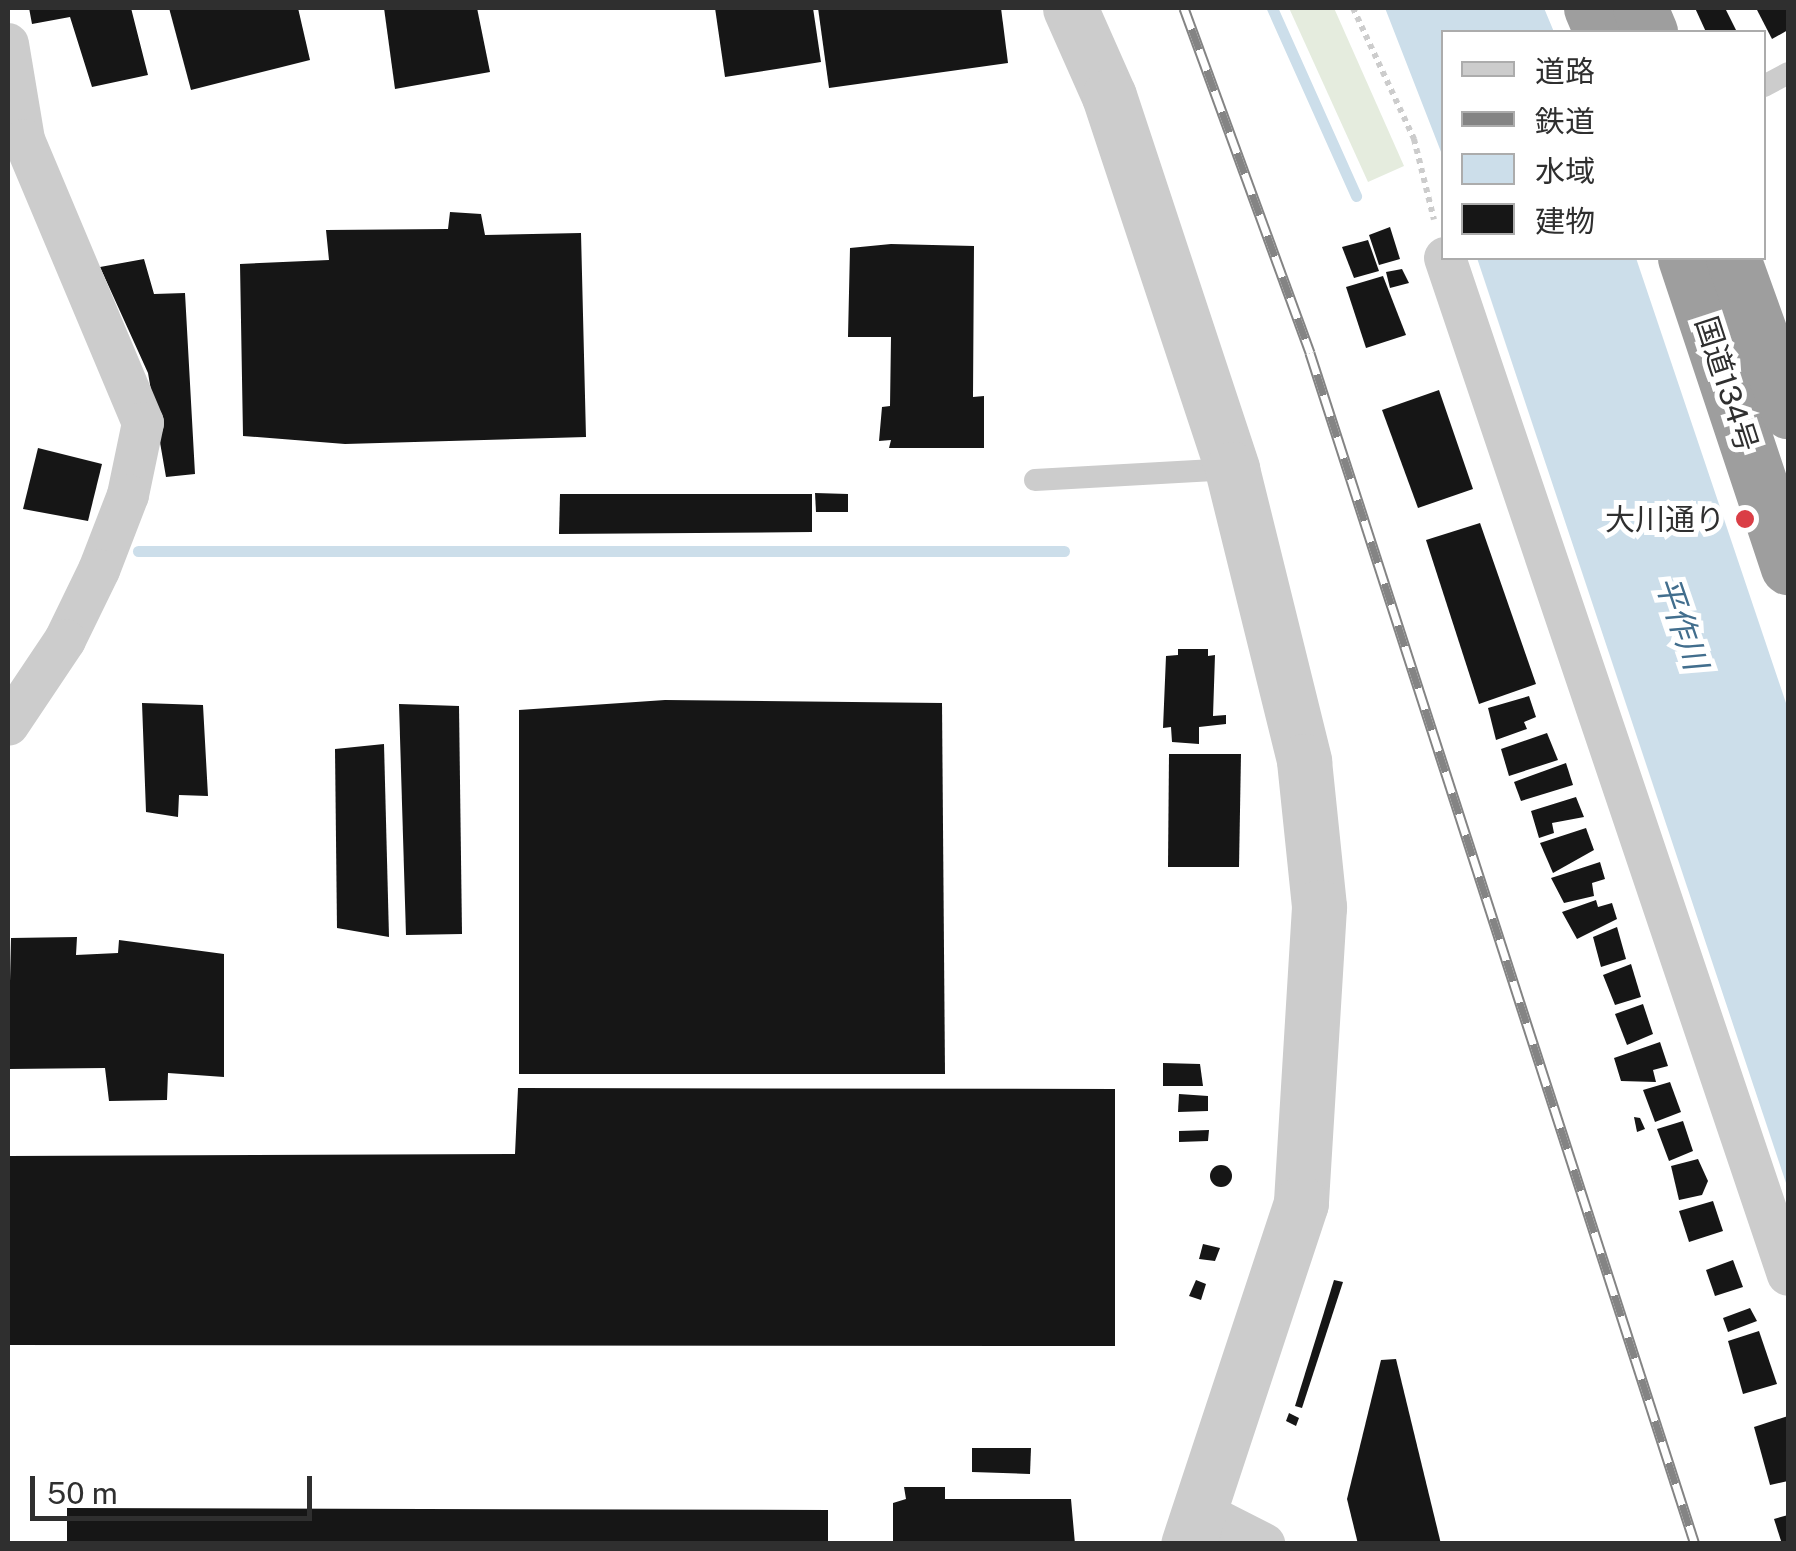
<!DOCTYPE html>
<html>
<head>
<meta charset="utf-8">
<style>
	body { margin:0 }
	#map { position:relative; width:1796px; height:1551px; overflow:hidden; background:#fff; font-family:"Public Sans","Noto Sans JP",sans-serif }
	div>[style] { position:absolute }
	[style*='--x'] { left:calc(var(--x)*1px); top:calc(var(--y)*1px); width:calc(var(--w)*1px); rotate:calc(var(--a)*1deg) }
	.green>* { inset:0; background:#e5ecde }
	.water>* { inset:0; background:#ccdeea }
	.stream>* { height:11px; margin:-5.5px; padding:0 5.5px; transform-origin:5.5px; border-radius:5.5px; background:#ccdeea }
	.building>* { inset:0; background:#161616 }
	.round { border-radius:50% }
	.path>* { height:6px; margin-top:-3px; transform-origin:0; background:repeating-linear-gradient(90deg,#ccc 0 5px,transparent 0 10px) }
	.service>* { height:22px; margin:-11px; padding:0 11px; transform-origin:11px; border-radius:11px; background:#ccc }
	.minor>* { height:42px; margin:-21px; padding:0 21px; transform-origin:21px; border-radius:21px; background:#ccc }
	.tertiary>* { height:55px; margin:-27.5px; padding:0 27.5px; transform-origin:27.5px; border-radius:27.5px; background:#ccc }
	.trunk>* { height:55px; margin:-27.5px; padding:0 27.5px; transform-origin:27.5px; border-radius:27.5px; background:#9e9e9e }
	.rail>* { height:11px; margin-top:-5.5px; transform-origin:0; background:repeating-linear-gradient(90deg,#fff 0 22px,#848484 0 44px); box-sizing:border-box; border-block:2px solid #848484 }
	.dots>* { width:28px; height:28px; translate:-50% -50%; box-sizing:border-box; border:5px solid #fff; border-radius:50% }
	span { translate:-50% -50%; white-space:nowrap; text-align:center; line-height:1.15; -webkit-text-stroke:10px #fff; paint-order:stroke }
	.street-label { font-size:30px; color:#2f2f2f }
	.poi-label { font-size:30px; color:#2f2f2f }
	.right { translate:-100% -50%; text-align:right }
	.water-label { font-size:32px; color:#426e8d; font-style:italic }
	.frame { position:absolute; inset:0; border:10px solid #2f2f2f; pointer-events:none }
	.legend { position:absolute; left:1441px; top:30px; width:325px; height:230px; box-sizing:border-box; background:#fff; border:2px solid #acacac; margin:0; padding:12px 18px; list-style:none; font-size:30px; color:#2f2f2f }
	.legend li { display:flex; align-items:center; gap:20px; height:50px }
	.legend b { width:50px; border:2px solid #acacac }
	.scale { position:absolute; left:30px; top:1476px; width:282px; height:45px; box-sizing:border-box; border:5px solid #2f2f2f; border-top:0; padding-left:12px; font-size:30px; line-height:35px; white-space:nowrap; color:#2f2f2f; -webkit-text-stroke:8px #fff; paint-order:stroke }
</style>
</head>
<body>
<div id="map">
	<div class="green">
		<div style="clip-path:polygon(1289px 8px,1334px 8px,1404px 166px,1368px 182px)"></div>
	</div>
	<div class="water">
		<div style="clip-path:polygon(1385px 8px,1544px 8px,1554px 32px,1444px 32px,1443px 157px)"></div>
		<div style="clip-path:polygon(1477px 258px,1636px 258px,1788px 709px,1788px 1189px)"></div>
	</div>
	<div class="stream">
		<div style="--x:1272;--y:8;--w:206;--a:65.9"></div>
		<div style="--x:138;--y:551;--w:926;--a:0"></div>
	</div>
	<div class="building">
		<div style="clip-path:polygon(29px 8px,131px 8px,148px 75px,92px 87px,70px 17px,32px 24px)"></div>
		<div style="clip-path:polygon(169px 8px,298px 8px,310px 60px,191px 90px)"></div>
		<div style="clip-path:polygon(384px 8px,477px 8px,490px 72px,395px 89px)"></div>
		<div style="clip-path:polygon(715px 8px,813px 8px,821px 62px,725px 77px)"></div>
		<div style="clip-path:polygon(818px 8px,1001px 8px,1008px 63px,829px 88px)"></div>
		<div style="clip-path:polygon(1695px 8px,1726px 10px,1737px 32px,1706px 32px)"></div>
		<div style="clip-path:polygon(1756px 8px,1788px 8px,1788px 30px,1772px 39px)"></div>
		<div style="clip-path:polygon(450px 212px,481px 214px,485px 235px,581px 233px,586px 437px,345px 444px,243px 436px,240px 264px,329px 260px,326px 230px,448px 229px)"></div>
		<div style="clip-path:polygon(1390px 227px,1400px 259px,1379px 265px,1369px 235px)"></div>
		<div style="clip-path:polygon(1368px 240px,1379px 271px,1354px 278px,1342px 247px)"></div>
		<div style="clip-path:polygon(891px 244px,974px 246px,973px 397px,984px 396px,984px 448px,889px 448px,891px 440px,879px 441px,882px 407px,890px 406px,891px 337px,848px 337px,850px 248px)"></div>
		<div style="clip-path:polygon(144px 259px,154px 294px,185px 293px,195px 474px,166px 477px,148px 373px,100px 267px)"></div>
		<div style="clip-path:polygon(1402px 269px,1409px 283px,1390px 288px,1386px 272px)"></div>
		<div style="clip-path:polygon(1383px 276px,1406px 335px,1366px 348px,1346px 287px)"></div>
		<div style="clip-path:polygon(1439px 390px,1473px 489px,1418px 508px,1382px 410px)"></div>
		<div style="clip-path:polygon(38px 448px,102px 464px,88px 521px,23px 509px)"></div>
		<div style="clip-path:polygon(815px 493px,848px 494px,848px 512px,816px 512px)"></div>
		<div style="clip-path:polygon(560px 494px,812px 494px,812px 532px,559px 534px)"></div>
		<div style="clip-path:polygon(1480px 523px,1536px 684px,1479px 704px,1426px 540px)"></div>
		<div style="clip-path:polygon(1178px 649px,1208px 649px,1208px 656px,1215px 655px,1213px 716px,1226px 715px,1226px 724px,1199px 727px,1199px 744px,1172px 742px,1171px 727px,1163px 728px,1166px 656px,1178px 655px)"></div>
		<div style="clip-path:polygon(1529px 696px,1536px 717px,1524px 722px,1527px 729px,1496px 740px,1488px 708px)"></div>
		<div style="clip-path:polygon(665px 700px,942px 703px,945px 1074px,519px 1074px,519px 710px)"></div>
		<div style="clip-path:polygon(142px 703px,203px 705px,208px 796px,179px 795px,178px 817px,146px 812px)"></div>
		<div style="clip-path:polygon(399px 704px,459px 706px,462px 934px,406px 935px)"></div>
		<div style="clip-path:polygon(1547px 733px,1558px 760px,1509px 776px,1501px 749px)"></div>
		<div style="clip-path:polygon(384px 744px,389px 937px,337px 928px,335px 749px)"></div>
		<div style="clip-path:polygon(1169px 754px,1241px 754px,1239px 867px,1168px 867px)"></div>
		<div style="clip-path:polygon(1566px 763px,1573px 785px,1521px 801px,1514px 782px)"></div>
		<div style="clip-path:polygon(1576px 797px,1584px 817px,1552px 823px,1554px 833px,1539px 838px,1531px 811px)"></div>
		<div style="clip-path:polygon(1586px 828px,1594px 850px,1553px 873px,1540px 843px)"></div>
		<div style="clip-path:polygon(1600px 862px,1605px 879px,1592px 883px,1594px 896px,1564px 903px,1551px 878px)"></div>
		<div style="clip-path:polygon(1596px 900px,1598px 907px,1612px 903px,1617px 919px,1577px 939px,1562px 912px)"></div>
		<div style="clip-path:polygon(1617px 927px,1626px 959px,1601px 967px,1593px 937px)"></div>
		<div style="clip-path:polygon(77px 937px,76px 955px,118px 953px,119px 940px,224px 954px,224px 1077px,168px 1073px,167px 1100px,109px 1101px,105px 1068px,8px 1069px,11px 938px)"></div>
		<div style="clip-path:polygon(1631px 964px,1641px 997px,1615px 1005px,1603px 975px)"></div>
		<div style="clip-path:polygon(1643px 1004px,1653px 1034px,1627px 1045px,1615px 1014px)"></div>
		<div style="clip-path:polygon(1660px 1042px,1668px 1066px,1653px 1070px,1656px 1082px,1621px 1081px,1614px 1058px)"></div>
		<div style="clip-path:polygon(1163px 1063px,1200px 1064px,1203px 1086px,1163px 1086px)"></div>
		<div style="clip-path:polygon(1670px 1082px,1681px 1112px,1655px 1122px,1643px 1090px)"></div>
		<div style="clip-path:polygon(518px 1088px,1115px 1089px,1115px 1346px,8px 1345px,8px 1156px,515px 1154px)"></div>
		<div style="clip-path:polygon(1179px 1094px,1208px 1096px,1208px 1111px,1178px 1112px)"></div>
		<div style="clip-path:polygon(1634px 1117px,1640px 1118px,1645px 1129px,1637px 1132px)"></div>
		<div style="clip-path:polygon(1683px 1121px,1693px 1151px,1669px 1161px,1657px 1129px)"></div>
		<div style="clip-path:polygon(1209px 1130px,1208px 1141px,1179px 1142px,1179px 1131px)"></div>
		<div style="clip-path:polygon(1698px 1159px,1708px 1181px,1702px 1195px,1679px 1200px,1671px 1166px)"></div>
		<div class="round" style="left:1210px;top:1165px;width:22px;height:22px"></div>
		<div style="clip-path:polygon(1713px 1201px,1723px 1231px,1689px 1242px,1679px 1211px)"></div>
		<div style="clip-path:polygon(1203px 1244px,1220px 1248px,1215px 1261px,1199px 1259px)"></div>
		<div style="clip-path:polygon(1733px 1260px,1743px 1287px,1715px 1296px,1706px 1270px)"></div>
		<div style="clip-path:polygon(1196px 1280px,1206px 1284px,1201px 1300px,1189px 1296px)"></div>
		<div style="clip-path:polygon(1334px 1280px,1343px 1282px,1302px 1408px,1295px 1406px)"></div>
		<div style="clip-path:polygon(1750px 1308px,1757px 1321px,1728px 1332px,1723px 1318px)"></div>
		<div style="clip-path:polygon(1759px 1331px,1777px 1384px,1743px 1394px,1728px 1341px)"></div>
		<div style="clip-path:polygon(1396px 1359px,1441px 1544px,1358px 1544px,1347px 1499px,1381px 1360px)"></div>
		<div style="clip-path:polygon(1289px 1413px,1299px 1418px,1296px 1426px,1286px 1421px)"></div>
		<div style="clip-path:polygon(1788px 1416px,1788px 1481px,1770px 1485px,1754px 1427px)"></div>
		<div style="clip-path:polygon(972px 1448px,1031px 1448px,1030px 1474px,972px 1472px)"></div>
		<div style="clip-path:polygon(904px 1487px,945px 1487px,945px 1499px,1071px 1499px,1075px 1544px,893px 1544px,893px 1503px,906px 1499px)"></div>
		<div style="clip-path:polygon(67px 1508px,828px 1510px,828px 1544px,67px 1544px)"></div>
		<div style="clip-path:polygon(1788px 1515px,1788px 1544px,1782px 1544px,1774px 1519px)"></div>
	</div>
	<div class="path">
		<div style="--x:1353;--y:8;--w:145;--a:65"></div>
		<div style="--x:1414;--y:139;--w:83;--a:76.1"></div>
	</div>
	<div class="service">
		<div style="--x:1764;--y:86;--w:27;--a:-28"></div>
		<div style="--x:1035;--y:480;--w:197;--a:-3.2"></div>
	</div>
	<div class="minor">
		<div style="--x:8;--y:44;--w:97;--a:80.5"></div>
		<div style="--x:24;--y:140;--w:307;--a:67.2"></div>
		<div style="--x:143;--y:423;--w:74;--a:101.8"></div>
		<div style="--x:128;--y:495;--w:80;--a:111.1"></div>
		<div style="--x:99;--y:570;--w:78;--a:115.9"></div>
		<div style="--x:65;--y:640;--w:102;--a:123.8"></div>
		<div style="--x:1445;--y:258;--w:1073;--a:71.36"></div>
		<div style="--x:1201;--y:1512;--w:71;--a:26.9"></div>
	</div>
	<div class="tertiary">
		<div style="--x:1070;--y:8;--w:96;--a:66.1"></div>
		<div style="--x:1109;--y:96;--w:393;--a:71.7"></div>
		<div style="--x:1232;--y:469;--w:301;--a:76.1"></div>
		<div style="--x:1304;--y:761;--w:147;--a:84.1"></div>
		<div style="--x:1319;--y:907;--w:297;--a:93.5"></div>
		<div style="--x:1301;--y:1203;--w:359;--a:108.3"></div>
	</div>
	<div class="trunk">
		<div style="--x:1591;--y:8;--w:26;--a:67"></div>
		<div style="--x:1640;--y:8;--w:26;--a:67"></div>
		<div style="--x:1685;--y:258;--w:326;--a:71.6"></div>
		<div style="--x:1733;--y:258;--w:163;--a:70.2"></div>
	</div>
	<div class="rail">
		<div style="--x:1184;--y:8;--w:367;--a:69.9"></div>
		<div style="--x:1310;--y:353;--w:1252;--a:72.09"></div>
	</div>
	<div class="dots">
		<div style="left:1745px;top:519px;background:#da3e46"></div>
	</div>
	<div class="street-label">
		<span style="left:1727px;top:384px;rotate:72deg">国道134号</span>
	</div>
	<div class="poi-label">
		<span class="right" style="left:1725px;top:519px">大川通り</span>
	</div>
	<div class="water-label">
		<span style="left:1681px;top:623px;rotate:71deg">平作川</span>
	</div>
	<div class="frame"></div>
	<ul class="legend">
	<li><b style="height:12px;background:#ccc"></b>道路</li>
	<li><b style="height:12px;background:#848484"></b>鉄道</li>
	<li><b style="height:28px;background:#ccdeea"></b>水域</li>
	<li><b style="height:28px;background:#161616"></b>建物</li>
	</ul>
	<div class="scale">50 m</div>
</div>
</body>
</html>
